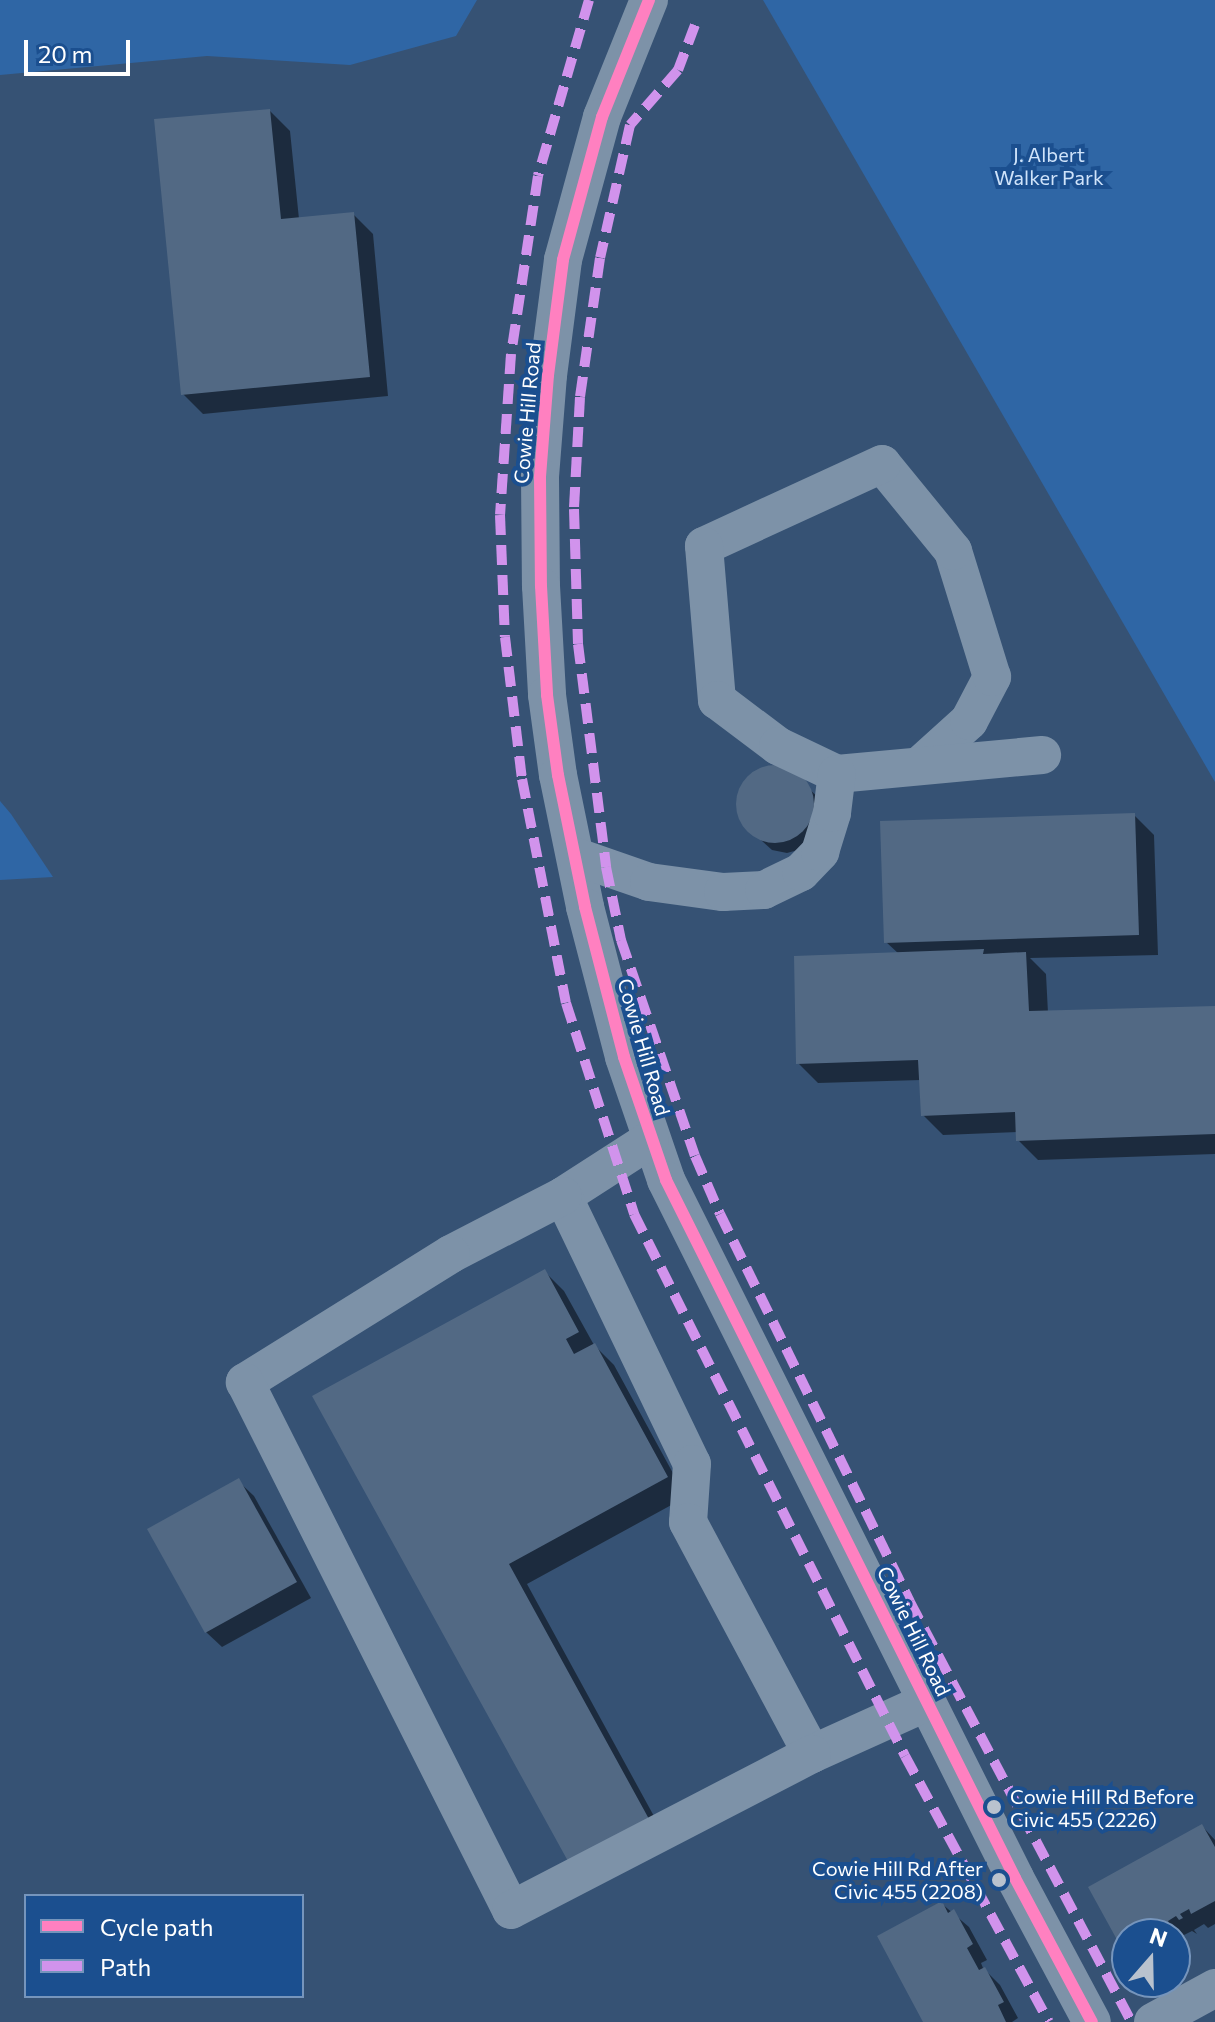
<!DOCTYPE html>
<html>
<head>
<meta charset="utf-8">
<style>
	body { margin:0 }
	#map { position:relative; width:1215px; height:2022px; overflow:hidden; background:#365274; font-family:Commissioner,sans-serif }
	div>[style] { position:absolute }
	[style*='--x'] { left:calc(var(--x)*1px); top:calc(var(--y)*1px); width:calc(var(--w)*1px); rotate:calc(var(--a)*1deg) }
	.green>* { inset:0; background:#2f66a5 }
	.shadow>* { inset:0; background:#0007 }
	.building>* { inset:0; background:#526984 }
	.round { border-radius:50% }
	.minor>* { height:38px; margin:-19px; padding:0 19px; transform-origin:19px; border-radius:19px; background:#7d92a8 }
	.quiet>* { height:10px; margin-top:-5px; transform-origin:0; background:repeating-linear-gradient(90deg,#d193ec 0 20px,transparent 0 30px) }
	.cycleway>* { height:12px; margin:-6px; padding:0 6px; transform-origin:6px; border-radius:6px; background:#ff80c0 }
	.dots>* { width:22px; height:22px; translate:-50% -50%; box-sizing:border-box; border:4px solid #1b4f8f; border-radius:50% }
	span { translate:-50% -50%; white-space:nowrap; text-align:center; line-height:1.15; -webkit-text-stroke:8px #1b4f8f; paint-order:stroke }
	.park-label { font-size:20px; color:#cfe3fa }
	.street-label { font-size:20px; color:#fff }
	.poi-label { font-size:20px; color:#fff }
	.left { translate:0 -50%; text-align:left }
	.right { translate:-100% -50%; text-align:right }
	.legend { position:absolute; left:24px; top:1894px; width:280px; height:104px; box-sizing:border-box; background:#1b4f8f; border:2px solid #7695bc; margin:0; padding:10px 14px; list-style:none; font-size:24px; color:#fff }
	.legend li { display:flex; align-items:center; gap:16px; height:40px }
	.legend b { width:40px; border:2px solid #7695bc }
	.north { position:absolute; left:1111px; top:1918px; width:80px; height:80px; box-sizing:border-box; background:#1b4f8f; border:2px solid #7695bc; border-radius:50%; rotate:20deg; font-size:22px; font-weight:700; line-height:32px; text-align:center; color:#fff }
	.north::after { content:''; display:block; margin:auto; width:28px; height:36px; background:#b9c2ce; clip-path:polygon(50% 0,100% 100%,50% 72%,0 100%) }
	.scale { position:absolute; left:24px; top:40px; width:106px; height:36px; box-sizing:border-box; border:4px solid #fff; border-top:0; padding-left:10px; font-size:24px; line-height:28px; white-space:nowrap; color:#fff; -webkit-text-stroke:6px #1b4f8f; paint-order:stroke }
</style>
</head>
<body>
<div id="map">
	<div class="green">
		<div style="clip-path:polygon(0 0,477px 0,456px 36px,350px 65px,207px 56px,0 75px)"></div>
		<div style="clip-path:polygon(763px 0,1215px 0,1215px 782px)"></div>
		<div style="clip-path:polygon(0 801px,11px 814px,53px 877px,0 880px)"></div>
	</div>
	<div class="shadow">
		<div style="clip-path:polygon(270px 111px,290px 131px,299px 219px,353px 214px,373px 234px,388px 396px,203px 414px,183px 394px)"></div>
		<div style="clip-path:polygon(772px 767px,786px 768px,819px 798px,805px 848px,787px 853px,772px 850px,743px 824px,738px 811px,743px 783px,758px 771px)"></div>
		<div style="clip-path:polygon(1134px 815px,1154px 835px,1158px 955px,1030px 958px,1046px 974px,1048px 1013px,1215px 1008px,1215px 1154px,1038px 1160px,1018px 1140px,1018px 1132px,943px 1135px,923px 1115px,921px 1080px,818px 1083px,798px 1063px,899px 954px,886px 942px)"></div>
		<div style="clip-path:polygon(544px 1271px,564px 1291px,594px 1345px,614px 1365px,686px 1497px,527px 1584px,667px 1840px,570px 1862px,315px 1397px)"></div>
		<div style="clip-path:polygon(238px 1481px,254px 1496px,311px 1598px,222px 1647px,206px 1632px)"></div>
		<div style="clip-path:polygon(1202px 1826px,1215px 1840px,1215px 1924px,1208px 1928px,1204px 1924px,1194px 1930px,1197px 1934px,1192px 1931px,1182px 1936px,1184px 1941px,1175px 1946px,1175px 1934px,1127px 1934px,1127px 1950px,1090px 1887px)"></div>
		<div style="clip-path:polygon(941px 1903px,969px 1927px,987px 1960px,981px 1963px,983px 1968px,1000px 1985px,1018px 2018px,1012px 2022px,926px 2022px)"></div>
	</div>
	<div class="building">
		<div style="clip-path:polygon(270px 109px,281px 219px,354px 212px,370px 377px,181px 395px,154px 119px)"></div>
		<div class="round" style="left:736px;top:765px;width:78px;height:78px"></div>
		<div style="clip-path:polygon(1135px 813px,1139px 935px,884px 943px,880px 821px)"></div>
		<div style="clip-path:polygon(984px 949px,983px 954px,1026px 952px,1029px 1011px,1215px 1006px,1215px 1134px,1016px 1141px,1015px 1112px,921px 1116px,918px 1060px,796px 1064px,794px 956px)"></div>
		<div style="clip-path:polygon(545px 1269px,579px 1332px,566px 1339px,574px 1354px,595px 1343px,668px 1477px,509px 1564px,649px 1819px,569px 1863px,312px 1396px)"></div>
		<div style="clip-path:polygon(239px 1478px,297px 1582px,205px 1633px,147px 1529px)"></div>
		<div style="clip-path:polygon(1202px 1824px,1215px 1847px,1215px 1901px,1191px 1914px,1189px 1909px,1180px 1914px,1183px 1918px,1179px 1920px,1176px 1916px,1168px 1921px,1170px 1925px,1155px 1934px,1127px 1934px,1127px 1943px,1121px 1947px,1088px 1887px)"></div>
		<div style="clip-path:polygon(942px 1901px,948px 1913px,954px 1909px,973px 1944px,967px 1948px,979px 1970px,985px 1967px,1004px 2002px,998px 2005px,1006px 2022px,923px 2022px,877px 1936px)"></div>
	</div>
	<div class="minor">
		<div style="--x:649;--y:0;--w:126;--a:111.9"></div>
		<div style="--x:602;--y:117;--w:148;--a:105.3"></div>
		<div style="--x:563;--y:260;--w:116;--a:97.4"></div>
		<div style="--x:548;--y:375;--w:102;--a:94.5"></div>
		<div style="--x:540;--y:477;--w:109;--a:89.5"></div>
		<div style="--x:541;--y:586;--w:109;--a:86.8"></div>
		<div style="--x:547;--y:695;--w:81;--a:82.2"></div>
		<div style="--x:558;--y:775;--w:135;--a:78.4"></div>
		<div style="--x:585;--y:907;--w:155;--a:75.4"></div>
		<div style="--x:624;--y:1057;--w:130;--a:71.1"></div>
		<div style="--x:666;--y:1180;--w:780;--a:63.43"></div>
		<div style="--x:1015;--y:1878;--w:163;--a:61.9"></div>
		<div style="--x:919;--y:766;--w:67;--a:-42"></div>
		<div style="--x:969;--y:721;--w:50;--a:-62.4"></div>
		<div style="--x:992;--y:677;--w:132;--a:-107.2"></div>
		<div style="--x:953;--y:551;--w:112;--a:-129.2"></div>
		<div style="--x:882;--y:464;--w:196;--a:155.3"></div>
		<div style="--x:704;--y:546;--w:155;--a:85.2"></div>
		<div style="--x:717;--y:700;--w:76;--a:37"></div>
		<div style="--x:778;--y:746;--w:65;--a:25.4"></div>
		<div style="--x:837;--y:774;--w:206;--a:-5.3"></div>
		<div style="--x:577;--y:857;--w:76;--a:19.1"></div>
		<div style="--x:649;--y:882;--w:75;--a:7.7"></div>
		<div style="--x:723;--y:892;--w:41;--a:-2.8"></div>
		<div style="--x:764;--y:890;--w:41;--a:-25.9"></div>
		<div style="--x:801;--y:872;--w:28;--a:-46"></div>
		<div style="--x:820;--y:852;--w:41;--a:-72.9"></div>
		<div style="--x:832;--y:813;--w:39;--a:-83"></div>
		<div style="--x:650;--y:1140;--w:103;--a:147.2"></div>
		<div style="--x:563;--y:1196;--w:297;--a:64.3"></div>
		<div style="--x:692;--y:1464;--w:58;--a:93.9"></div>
		<div style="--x:688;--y:1522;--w:263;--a:61.9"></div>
		<div style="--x:812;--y:1754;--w:126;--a:-24.3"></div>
		<div style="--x:563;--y:1196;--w:126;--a:152.6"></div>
		<div style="--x:451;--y:1254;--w:243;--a:148.1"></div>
		<div style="--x:245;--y:1382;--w:591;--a:63.26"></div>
		<div style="--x:511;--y:1910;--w:339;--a:-27.4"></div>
		<div style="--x:1153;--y:2022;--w:71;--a:-28.7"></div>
	</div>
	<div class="quiet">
		<div style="--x:589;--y:0;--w:183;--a:106.2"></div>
		<div style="--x:538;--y:176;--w:180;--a:98.6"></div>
		<div style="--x:511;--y:354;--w:161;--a:93.9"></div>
		<div style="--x:500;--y:515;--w:122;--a:87.7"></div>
		<div style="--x:505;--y:637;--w:143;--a:83.2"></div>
		<div style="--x:522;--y:779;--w:228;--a:78.9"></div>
		<div style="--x:566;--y:1003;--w:222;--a:72.1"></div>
		<div style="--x:634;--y:1214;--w:606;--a:63.43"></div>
		<div style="--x:905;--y:1756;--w:302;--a:61.6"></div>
		<div style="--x:695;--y:25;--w:48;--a:110.7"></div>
		<div style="--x:678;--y:70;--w:73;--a:131.1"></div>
		<div style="--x:630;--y:125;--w:136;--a:102.7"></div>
		<div style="--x:600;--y:258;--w:140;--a:98.2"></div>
		<div style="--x:580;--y:397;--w:112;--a:93.1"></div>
		<div style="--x:574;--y:509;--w:135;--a:88.3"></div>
		<div style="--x:578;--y:644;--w:225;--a:82.8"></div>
		<div style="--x:606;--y:867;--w:75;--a:78.4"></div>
		<div style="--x:621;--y:940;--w:228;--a:71.1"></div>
		<div style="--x:695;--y:1156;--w:63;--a:66.7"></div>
		<div style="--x:720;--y:1214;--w:432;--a:63.9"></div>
		<div style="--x:910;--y:1602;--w:475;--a:62.2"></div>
	</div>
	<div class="cycleway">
		<div style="--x:649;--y:0;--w:126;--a:111.9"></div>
		<div style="--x:602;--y:117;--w:148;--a:105.3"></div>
		<div style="--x:563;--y:260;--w:116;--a:97.4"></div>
		<div style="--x:548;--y:375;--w:102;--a:94.5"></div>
		<div style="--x:540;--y:477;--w:109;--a:89.5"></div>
		<div style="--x:541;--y:586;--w:109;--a:86.8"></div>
		<div style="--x:547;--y:695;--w:81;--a:82.2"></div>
		<div style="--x:558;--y:775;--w:135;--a:78.4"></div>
		<div style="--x:585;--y:907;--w:155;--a:75.4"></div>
		<div style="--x:624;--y:1057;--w:130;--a:71.1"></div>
		<div style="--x:666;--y:1180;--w:780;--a:63.43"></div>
		<div style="--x:1015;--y:1878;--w:163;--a:61.9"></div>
	</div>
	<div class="dots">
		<div style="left:994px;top:1807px;background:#b9c2ce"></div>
		<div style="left:999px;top:1880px;background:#b9c2ce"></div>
	</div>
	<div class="park-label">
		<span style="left:1049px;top:166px">J. Albert<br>Walker Park</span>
	</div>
	<div class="street-label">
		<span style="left:527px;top:413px;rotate:-85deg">Cowie Hill Road</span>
		<span style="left:644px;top:1047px;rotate:74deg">Cowie Hill Road</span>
		<span style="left:914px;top:1631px;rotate:64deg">Cowie Hill Road</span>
	</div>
	<div class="poi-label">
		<span class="left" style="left:1010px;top:1808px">Cowie Hill Rd Before<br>Civic 455 (2226)</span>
		<span class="right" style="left:983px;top:1880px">Cowie Hill Rd After<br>Civic 455 (2208)</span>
	</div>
	<ul class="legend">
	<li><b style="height:10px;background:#ff80c0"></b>Cycle path</li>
	<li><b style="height:10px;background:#d193ec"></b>Path</li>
	</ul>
	<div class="north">N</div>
	<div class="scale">20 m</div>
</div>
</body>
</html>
